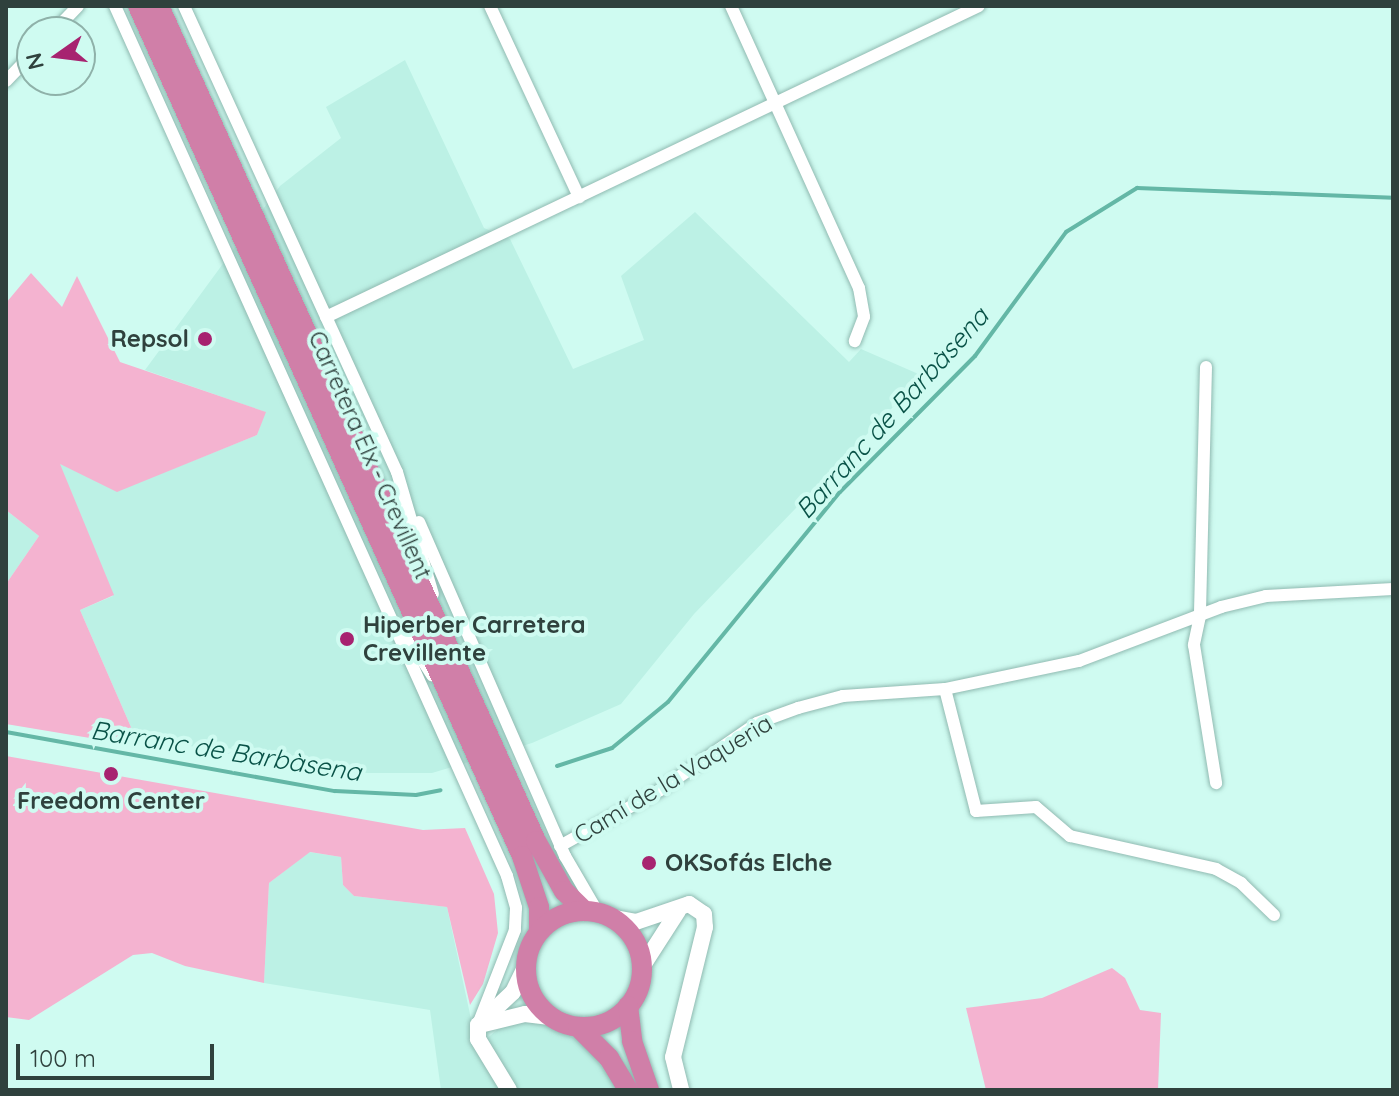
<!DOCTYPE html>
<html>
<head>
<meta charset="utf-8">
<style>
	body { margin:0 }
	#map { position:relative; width:1399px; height:1096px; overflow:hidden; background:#cffbf1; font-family:Quicksand,sans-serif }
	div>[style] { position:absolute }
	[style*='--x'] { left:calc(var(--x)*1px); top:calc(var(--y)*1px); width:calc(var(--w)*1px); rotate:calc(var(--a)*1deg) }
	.built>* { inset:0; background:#bcf1e5 }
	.green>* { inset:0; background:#f4b3d0 }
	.stream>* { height:4px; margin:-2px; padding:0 2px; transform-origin:2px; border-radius:2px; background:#64b7a6 }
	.roads { filter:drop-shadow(0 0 2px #90bab1) drop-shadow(0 0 2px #90bab1) }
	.minor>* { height:12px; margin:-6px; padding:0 6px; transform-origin:6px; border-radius:6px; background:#fff }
	.tertiary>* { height:16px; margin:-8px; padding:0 8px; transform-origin:8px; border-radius:8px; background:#fff }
	.trunk>* { height:20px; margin:-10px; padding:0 10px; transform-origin:10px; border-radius:10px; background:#d07fa8 }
	.trunk>.ring { margin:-10px; padding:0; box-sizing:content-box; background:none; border:20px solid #d07fa8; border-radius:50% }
	.dots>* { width:22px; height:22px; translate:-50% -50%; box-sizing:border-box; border:4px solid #cffbf1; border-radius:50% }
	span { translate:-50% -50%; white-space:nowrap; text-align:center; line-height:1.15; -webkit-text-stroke:8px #cffbf1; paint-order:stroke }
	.poi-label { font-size:24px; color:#2f413d; font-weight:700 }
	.right { translate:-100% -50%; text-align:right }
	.left { translate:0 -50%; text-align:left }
	.street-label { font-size:24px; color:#2f413d }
	.water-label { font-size:26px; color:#095247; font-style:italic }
	.frame { position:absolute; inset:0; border:8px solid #2f413d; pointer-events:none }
	.north { position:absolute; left:16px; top:16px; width:80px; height:80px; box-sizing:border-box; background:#cffbf1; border:2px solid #8fb1a9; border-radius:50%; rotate:256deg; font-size:22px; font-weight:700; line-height:32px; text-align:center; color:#2f413d }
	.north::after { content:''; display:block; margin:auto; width:28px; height:36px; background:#a72370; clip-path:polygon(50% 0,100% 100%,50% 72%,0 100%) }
	.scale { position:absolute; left:16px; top:1044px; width:198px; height:36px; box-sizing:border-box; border:4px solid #2f413d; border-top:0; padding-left:10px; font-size:24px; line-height:28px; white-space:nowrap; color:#2f413d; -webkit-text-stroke:6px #cffbf1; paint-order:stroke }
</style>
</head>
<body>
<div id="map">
	<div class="built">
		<div style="clip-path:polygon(405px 60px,484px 228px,510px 239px,573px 369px,644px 340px,621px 276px,695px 212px,849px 362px,861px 349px,923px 376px,694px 614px,621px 704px,532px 743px,432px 773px,317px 773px,134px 734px,80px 610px,113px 596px,59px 463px,117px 491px,257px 435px,265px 412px,145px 370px,280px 186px,341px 138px,326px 107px)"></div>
		<div style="clip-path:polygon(6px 510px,39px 536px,6px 584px)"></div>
		<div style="clip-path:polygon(309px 852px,341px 857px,343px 885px,354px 896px,447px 907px,477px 1047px,511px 1018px,539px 1022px,587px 1044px,617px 1090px,441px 1090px,430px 1010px,264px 983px,269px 883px)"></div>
	</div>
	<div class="green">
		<div style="clip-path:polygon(31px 273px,62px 307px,77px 276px,120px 362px,266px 412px,257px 435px,117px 492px,60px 464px,114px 595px,80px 610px,134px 734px,102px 740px,6px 724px,6px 584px,39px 536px,6px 510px,6px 303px)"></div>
		<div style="clip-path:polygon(6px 756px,423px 830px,465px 828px,494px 894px,498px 933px,483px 984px,470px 1005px,447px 907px,354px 896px,343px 885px,341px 857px,310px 852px,269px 883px,264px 983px,185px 966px,152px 953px,133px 955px,29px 1020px,6px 1017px)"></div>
		<div style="clip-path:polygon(1112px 968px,1125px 978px,1140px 1010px,1161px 1013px,1158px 1090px,986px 1090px,966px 1008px,1042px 998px)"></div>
	</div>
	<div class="stream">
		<div style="--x:6;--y:732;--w:334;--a:10.2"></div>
		<div style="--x:335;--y:791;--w:81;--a:2.8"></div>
		<div style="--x:416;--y:795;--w:25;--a:-11"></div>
		<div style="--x:557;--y:766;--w:58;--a:-18.1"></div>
		<div style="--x:612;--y:748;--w:72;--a:-39.4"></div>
		<div style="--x:668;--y:702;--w:271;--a:-50.7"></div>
		<div style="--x:840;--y:492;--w:192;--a:-45.2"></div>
		<div style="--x:975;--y:356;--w:154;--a:-53.7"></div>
		<div style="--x:1066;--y:232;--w:84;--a:-31.8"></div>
		<div style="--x:1137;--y:188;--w:256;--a:2.2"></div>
	</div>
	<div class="roads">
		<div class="minor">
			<div style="--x:115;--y:6;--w:954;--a:65.74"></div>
			<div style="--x:507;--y:876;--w:33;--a:74"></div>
			<div style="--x:516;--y:908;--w:22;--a:93"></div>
			<div style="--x:515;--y:930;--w:99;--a:111.4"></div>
			<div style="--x:184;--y:6;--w:512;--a:65.44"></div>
			<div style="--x:397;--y:472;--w:127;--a:73.6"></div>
			<div style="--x:490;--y:6;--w:211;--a:65"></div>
			<div style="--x:731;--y:6;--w:310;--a:65.6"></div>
			<div style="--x:859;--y:288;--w:29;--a:80"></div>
			<div style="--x:864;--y:317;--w:26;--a:111"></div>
			<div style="--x:53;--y:32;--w:36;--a:-46"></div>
			<div style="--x:6;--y:81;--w:37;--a:-46"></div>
			<div style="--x:326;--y:317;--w:723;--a:-25.47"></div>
			<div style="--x:1206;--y:367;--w:249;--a:91.4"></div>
			<div style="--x:1200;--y:616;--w:30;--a:102"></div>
			<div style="--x:1194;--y:645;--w:140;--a:80.9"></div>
			<div style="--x:419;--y:522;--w:365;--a:66.4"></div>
			<div style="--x:565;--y:856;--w:64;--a:59.8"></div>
			<div style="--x:403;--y:630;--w:54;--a:57.2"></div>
			<div style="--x:945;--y:689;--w:126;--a:75.7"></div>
			<div style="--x:976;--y:811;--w:60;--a:-3.8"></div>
			<div style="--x:1036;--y:807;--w:45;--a:40.5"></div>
			<div style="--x:1070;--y:836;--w:150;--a:12.7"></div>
			<div style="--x:1216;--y:869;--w:29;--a:29"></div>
			<div style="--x:1241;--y:883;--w:46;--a:44.1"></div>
			<div style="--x:560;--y:846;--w:115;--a:-29.2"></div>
			<div style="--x:660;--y:790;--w:118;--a:-34.6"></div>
			<div style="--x:757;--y:723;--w:44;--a:-20.1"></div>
			<div style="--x:798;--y:708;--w:47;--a:-14.9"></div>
			<div style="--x:843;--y:696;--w:102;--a:-3.9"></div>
			<div style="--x:945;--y:689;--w:137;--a:-11.8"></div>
			<div style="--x:1079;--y:661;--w:152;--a:-20.8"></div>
			<div style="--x:1221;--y:607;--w:46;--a:-13.7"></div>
			<div style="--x:1266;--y:596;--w:127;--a:-3.2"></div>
		</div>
		<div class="tertiary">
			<div style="--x:614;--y:918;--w:22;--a:10"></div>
			<div style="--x:636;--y:922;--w:56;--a:-18.8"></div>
			<div style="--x:689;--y:904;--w:18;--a:34"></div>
			<div style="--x:704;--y:914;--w:13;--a:86"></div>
			<div style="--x:705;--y:927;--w:134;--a:103.8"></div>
			<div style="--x:673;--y:1057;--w:34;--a:76"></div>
			<div style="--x:642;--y:967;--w:67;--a:-57.3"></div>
			<div style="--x:484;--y:1024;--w:42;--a:-13.7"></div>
			<div style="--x:525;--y:1014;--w:25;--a:7"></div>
			<div style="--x:509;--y:1090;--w:60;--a:-121.3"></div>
			<div style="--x:478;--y:1039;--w:14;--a:-90"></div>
			<div style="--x:478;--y:1025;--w:48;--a:-43.3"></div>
			<div style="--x:513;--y:992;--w:28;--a:-64"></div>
		</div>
		<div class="trunk">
			<div style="--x:138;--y:6;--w:933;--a:65.69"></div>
			<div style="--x:522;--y:856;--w:54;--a:71.6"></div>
			<div style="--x:539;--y:907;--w:23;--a:90"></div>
			<div style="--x:159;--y:6;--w:916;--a:65.7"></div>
			<div style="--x:536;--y:841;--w:57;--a:60.8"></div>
			<div style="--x:564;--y:891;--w:29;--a:44"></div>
			<div class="ring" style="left:526px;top:911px;width:96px;height:96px"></div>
			<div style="--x:628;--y:1006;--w:35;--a:83"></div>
			<div style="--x:632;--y:1041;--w:52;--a:70.9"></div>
			<div style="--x:578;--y:1027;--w:44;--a:45"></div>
			<div style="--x:609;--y:1058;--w:37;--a:59"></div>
		</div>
	</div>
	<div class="dots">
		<div style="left:205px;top:339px;background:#a72370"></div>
		<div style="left:347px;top:639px;background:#a72370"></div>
		<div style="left:111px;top:774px;background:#a72370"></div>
		<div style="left:649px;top:863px;background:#a72370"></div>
	</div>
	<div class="poi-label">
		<span class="right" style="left:189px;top:339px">Repsol</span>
		<span class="left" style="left:363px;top:639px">Hiperber Carretera<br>Crevillente</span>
		<span style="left:111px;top:801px">Freedom Center</span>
		<span class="left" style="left:665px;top:863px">OKSofás Elche</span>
	</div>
	<div class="street-label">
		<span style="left:370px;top:455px;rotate:66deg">Carretera Elx - Crevillent</span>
		<span style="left:673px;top:779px;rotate:-31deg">Camí de la Vaqueria</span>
	</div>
	<div class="water-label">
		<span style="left:892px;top:413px;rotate:-48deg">Barranc de Barbàsena</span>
		<span style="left:226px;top:751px;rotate:9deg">Barranc de Barbàsena</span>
	</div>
	<div class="frame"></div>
	<div class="north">N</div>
	<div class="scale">100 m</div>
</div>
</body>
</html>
